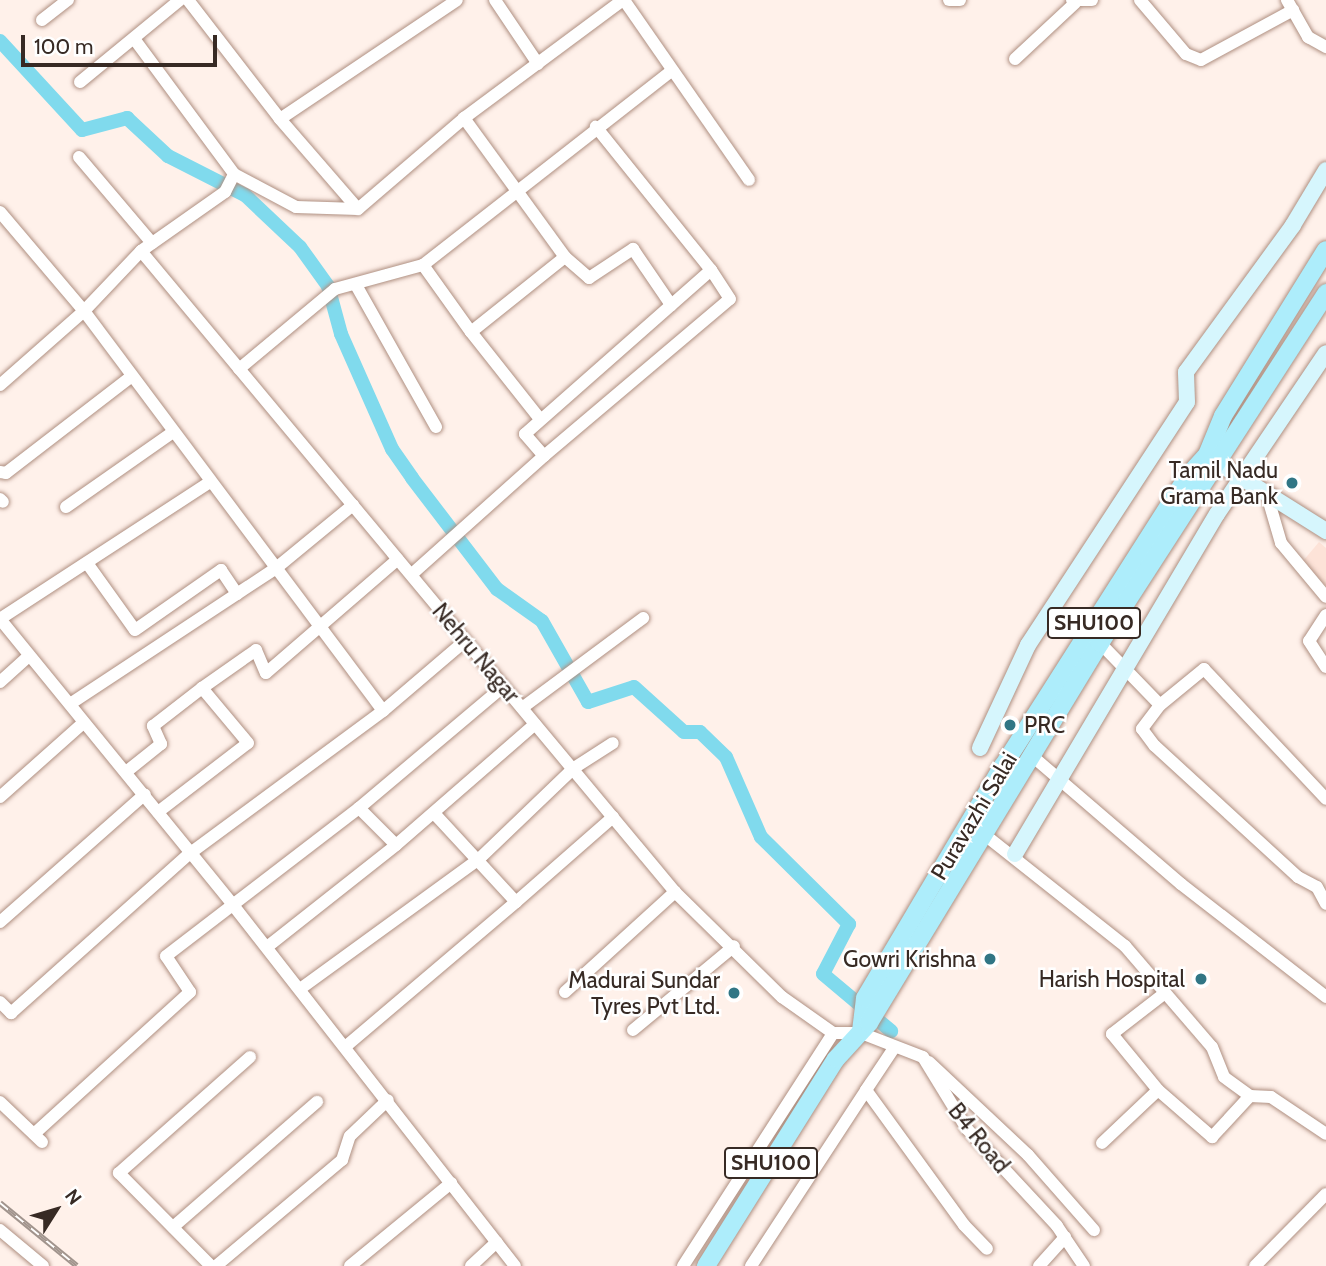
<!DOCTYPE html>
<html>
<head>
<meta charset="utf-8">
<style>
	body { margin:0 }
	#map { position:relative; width:1326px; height:1266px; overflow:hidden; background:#fff1ea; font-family:Cabin,sans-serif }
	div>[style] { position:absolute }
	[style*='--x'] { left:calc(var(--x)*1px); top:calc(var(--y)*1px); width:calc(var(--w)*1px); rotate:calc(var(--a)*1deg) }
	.built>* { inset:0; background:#fde3d8 }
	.canal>* { height:14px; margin:-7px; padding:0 7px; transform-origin:7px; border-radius:7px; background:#80daed }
	.roads { filter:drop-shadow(0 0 2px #af8f81) drop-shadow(0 0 2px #af8f81) }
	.street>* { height:12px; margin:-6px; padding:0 6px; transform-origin:6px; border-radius:6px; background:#fff }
	.secondary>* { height:16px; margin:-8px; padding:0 8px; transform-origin:8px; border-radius:8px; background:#d6f6fd }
	.primary>* { height:18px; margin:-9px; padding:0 9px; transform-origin:9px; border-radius:9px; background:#adedfb }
	.rail>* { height:6px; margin-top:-3px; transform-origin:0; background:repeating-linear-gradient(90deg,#fff 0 10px,#a1948d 0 20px); box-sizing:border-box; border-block:2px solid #a1948d }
	.dots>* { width:19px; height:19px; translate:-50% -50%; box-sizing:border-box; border:4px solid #fff; border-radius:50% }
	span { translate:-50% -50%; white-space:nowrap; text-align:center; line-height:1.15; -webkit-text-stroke:5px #fff; paint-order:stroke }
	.shield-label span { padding:2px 5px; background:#fff; border:2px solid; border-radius:5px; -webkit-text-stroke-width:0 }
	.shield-label { font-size:21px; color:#372a24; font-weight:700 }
	.poi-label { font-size:23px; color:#372a24 }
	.right { translate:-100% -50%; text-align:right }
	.left { translate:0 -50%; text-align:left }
	.street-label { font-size:23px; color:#372a24 }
	.north { position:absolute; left:21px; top:1175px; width:70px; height:70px; -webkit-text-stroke:5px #fff; paint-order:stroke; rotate:53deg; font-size:19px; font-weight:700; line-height:28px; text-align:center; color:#372a24 }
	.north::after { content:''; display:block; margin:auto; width:24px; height:32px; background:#372a24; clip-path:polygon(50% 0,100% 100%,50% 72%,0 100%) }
	.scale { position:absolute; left:21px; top:35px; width:196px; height:32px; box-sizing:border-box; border:4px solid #372a24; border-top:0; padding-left:9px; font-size:21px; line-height:24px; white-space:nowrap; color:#372a24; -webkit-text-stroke:5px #fff; paint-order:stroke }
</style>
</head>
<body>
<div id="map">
	<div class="built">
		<div style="clip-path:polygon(1319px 542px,1326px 548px,1326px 586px,1303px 561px)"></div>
	</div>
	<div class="canal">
		<div style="--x:0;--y:41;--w:121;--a:47.3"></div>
		<div style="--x:82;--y:130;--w:47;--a:-14.9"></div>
		<div style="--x:127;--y:118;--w:56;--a:42.8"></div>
		<div style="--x:168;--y:156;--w:86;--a:26.9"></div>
		<div style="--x:245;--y:195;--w:76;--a:43.4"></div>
		<div style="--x:300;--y:247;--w:48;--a:54.3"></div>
		<div style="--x:328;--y:286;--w:50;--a:74.8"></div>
		<div style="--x:341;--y:334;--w:126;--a:66.1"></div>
		<div style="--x:392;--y:449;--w:35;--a:55"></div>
		<div style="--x:412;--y:478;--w:140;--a:52.6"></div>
		<div style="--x:497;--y:589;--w:55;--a:35.4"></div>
		<div style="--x:542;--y:621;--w:93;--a:60.4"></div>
		<div style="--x:588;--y:702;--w:48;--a:-18.1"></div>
		<div style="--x:634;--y:687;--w:67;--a:42"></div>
		<div style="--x:684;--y:732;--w:16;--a:0"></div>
		<div style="--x:700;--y:732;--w:36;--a:44"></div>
		<div style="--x:726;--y:757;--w:87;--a:66.4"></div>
		<div style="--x:761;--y:837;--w:124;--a:44.7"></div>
		<div style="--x:849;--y:924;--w:56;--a:117.5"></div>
		<div style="--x:823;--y:974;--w:89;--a:40"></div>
	</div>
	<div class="roads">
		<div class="street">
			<div style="--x:188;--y:0;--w:150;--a:52.3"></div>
			<div style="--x:280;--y:119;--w:119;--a:49.1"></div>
			<div style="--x:495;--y:0;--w:77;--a:56.1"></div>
			<div style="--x:624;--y:0;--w:219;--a:55.2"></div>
			<div style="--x:949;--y:0;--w:11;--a:0"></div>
			<div style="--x:1072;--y:0;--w:20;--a:0"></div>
			<div style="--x:1140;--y:0;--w:71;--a:49.6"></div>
			<div style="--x:1186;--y:54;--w:16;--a:22"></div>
			<div style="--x:1201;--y:60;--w:105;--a:-28.5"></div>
			<div style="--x:1287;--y:0;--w:43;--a:60.4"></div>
			<div style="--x:1308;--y:37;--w:21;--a:29"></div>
			<div style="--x:42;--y:20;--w:33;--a:-38"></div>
			<div style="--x:135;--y:40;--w:167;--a:53.5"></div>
			<div style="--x:1015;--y:59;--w:82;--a:-43"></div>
			<div style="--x:80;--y:82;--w:129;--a:-39.4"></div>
			<div style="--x:280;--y:119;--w:213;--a:-33.9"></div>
			<div style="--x:79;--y:157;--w:113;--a:49.7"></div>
			<div style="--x:0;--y:212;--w:130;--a:49.7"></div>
			<div style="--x:84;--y:311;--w:499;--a:53.2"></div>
			<div style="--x:383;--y:711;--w:108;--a:-40.5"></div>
			<div style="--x:141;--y:251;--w:834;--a:50.2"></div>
			<div style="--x:675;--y:892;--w:150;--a:44.5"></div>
			<div style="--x:782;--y:997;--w:62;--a:35.2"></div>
			<div style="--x:565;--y:257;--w:32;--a:41"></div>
			<div style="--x:589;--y:278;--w:53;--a:-33.4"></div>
			<div style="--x:633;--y:249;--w:68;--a:55.8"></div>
			<div style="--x:423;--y:265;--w:315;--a:-38"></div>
			<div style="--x:356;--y:285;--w:163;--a:60.6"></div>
			<div style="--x:471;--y:332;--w:111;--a:51.6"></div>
			<div style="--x:239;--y:369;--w:125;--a:-39.8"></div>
			<div style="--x:335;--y:289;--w:91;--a:-15.3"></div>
			<div style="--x:423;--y:265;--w:82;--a:54.4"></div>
			<div style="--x:471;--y:332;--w:120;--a:-38.6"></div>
			<div style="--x:565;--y:257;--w:172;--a:-126"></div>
			<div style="--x:0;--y:385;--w:112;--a:-41.4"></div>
			<div style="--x:84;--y:311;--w:83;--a:-46.5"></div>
			<div style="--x:141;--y:251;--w:103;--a:-35.1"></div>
			<div style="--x:225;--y:192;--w:20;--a:-63"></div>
			<div style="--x:234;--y:174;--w:70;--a:28"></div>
			<div style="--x:296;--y:207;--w:62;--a:1.8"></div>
			<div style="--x:358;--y:209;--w:140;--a:-40.6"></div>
			<div style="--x:464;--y:118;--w:198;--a:-36.6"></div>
			<div style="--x:544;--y:456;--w:243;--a:-40.2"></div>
			<div style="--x:730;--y:299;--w:35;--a:-123"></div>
			<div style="--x:0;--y:472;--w:6;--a:9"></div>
			<div style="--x:6;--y:473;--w:159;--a:-37.6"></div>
			<div style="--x:210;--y:482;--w:251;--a:146.9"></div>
			<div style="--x:0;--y:619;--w:369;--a:50.8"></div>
			<div style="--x:233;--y:905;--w:458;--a:52"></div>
			<div style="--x:1267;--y:495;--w:50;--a:73.7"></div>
			<div style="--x:1281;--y:543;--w:70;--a:50.2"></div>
			<div style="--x:0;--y:499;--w:4;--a:45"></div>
			<div style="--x:66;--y:507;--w:131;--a:-35"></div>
			<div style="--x:87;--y:563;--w:82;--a:54.4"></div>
			<div style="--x:135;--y:630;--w:105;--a:-34.9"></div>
			<div style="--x:221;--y:570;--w:29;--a:56"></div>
			<div style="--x:412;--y:574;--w:177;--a:-41.8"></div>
			<div style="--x:544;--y:456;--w:29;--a:-131"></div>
			<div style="--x:525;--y:434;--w:248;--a:-41.4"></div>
			<div style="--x:711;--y:270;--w:184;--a:-128.8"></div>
			<div style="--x:1326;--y:615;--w:31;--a:123"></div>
			<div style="--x:1309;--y:641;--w:31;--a:57"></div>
			<div style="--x:1100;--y:643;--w:86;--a:45.9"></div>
			<div style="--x:1160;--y:705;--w:57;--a:-39.3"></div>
			<div style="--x:1204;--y:669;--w:178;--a:46.8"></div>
			<div style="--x:0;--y:682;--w:38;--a:-42"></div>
			<div style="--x:70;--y:704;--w:245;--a:-33.4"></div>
			<div style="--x:275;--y:569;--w:101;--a:-39.4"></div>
			<div style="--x:1160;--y:705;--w:30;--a:127"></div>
			<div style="--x:1142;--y:729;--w:21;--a:53"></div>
			<div style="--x:1155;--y:746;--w:194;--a:42.5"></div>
			<div style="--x:1298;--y:877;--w:21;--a:28"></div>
			<div style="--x:1317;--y:887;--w:19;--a:62"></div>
			<div style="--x:522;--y:708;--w:151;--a:-36.6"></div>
			<div style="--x:1031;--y:755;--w:198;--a:40.7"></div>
			<div style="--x:1181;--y:884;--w:184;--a:37.9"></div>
			<div style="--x:126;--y:772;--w:45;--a:-38.7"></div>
			<div style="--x:161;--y:744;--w:20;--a:-114"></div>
			<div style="--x:153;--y:726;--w:62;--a:-37.8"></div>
			<div style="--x:0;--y:797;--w:111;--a:-41.7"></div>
			<div style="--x:359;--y:808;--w:52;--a:45"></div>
			<div style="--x:396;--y:845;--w:184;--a:-41"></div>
			<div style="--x:158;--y:812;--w:113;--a:-37.5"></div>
			<div style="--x:248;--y:743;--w:72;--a:-129.9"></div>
			<div style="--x:202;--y:688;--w:66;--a:-35.1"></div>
			<div style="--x:256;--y:650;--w:25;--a:67"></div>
			<div style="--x:266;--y:673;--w:174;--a:-40.8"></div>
			<div style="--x:985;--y:835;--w:179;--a:38.4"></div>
			<div style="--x:1125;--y:946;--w:133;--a:49.3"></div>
			<div style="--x:1212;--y:1047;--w:32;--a:68"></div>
			<div style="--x:1224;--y:1077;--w:32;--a:36"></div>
			<div style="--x:1250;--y:1096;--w:21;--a:3"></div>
			<div style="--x:1271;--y:1097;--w:66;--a:33.9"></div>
			<div style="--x:516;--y:902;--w:129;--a:-41.2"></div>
			<div style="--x:0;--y:922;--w:193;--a:-41.4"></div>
			<div style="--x:267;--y:947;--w:164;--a:-38.3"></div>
			<div style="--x:300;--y:989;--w:221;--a:-36"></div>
			<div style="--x:479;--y:859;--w:132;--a:-43.8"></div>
			<div style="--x:574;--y:768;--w:46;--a:-32.7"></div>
			<div style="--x:565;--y:992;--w:149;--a:-42.3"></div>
			<div style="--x:1165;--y:993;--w:67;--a:142.3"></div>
			<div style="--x:1112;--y:1034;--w:72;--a:50.6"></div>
			<div style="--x:1158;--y:1090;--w:72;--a:41"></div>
			<div style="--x:1212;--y:1137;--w:56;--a:-47.2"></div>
			<div style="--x:0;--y:1002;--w:16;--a:45"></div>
			<div style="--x:11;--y:1013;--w:239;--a:-41.8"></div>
			<div style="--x:189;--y:854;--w:241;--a:-36.4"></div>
			<div style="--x:633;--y:1030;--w:131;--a:-39.7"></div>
			<div style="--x:833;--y:1033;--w:28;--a:0"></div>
			<div style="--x:861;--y:1033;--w:66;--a:21.2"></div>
			<div style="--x:923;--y:1057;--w:84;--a:58.6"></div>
			<div style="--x:967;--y:1129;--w:132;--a:47.1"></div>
			<div style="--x:1057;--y:1226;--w:48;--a:56"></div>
			<div style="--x:345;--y:1047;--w:224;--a:-40.3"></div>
			<div style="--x:516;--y:902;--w:121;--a:-132.7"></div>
			<div style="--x:894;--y:1048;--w:50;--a:123.7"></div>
			<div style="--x:866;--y:1090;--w:167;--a:54"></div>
			<div style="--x:964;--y:1225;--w:33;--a:46"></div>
			<div style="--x:929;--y:1062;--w:136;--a:43.2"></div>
			<div style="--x:1028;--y:1155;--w:100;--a:48.7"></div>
			<div style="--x:0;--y:1102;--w:58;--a:43.6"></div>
			<div style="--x:34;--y:1134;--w:211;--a:-42.3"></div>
			<div style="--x:190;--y:992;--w:43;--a:-123.7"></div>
			<div style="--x:166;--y:956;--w:243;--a:-37.5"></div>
			<div style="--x:359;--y:808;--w:189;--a:-40.1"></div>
			<div style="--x:1102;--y:1143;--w:77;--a:-43.4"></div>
			<div style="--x:173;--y:1227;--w:191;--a:-41"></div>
			<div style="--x:0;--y:1230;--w:56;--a:39.9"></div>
			<div style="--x:211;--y:1266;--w:131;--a:-134.7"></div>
			<div style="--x:119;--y:1173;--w:175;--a:-41.5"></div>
			<div style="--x:216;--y:1266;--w:165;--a:-40.1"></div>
			<div style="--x:342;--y:1160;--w:25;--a:-72"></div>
			<div style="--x:350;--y:1136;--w:52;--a:-43.5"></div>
			<div style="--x:350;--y:1266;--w:131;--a:-39.4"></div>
			<div style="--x:471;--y:1266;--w:35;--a:-43"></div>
			<div style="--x:683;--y:1266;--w:277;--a:-57.2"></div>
			<div style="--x:751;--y:1266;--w:210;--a:-56.8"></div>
			<div style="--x:1039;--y:1266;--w:39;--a:-48"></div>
			<div style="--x:1255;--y:1266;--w:101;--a:-45.4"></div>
		</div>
		<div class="secondary">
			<div style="--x:1207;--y:456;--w:141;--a:32.2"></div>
			<div style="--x:980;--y:748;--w:114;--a:-65"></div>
			<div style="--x:1028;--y:645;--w:290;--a:-56.8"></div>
			<div style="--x:1187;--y:402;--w:30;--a:-92"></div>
			<div style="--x:1186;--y:372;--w:182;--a:-53.9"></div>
			<div style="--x:1293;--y:225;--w:64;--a:-59"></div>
			<div style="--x:1015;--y:854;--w:395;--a:-59.3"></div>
			<div style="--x:1217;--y:514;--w:194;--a:-55.9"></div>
		</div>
		<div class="primary">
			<div style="--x:861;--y:1031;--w:33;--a:-83"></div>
			<div style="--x:865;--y:998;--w:270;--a:-59.3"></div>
			<div style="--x:1003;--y:766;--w:343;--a:-57.5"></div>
			<div style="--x:1187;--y:477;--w:30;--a:-48"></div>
			<div style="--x:1207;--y:455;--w:42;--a:-67.7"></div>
			<div style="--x:1223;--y:416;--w:195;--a:-58.2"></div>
			<div style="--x:706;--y:1266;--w:244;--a:-57.9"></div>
			<div style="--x:836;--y:1059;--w:49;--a:-47.5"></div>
			<div style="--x:869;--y:1023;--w:445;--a:-58.7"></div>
			<div style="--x:1100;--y:643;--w:417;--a:-57.1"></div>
		</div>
	</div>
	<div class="rail">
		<div style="--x:0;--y:1203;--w:99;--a:39.3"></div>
	</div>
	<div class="dots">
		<div style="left:1292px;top:483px;background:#317685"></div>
		<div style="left:1010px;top:725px;background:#317685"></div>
		<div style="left:990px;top:959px;background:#317685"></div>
		<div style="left:1201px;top:979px;background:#317685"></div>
		<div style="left:734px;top:993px;background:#317685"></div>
	</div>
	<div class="shield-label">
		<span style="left:1094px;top:623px">SHU100</span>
		<span style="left:771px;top:1163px">SHU100</span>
	</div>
	<div class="poi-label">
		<span class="right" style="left:1278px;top:483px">Tamil Nadu<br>Grama Bank</span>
		<span class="left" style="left:1024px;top:725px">PRC</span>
		<span class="right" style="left:976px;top:959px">Gowri Krishna</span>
		<span class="right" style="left:1185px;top:979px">Harish Hospital</span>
		<span class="right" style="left:720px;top:993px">Madurai Sundar<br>Tyres Pvt Ltd.</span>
	</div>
	<div class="street-label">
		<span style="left:476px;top:653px;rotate:50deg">Nehru Nagar</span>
		<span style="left:974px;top:816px;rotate:-59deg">Puravazhi Salai</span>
		<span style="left:979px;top:1138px;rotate:51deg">B4 Road</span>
	</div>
	<div class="north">N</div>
	<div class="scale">100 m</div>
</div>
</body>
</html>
